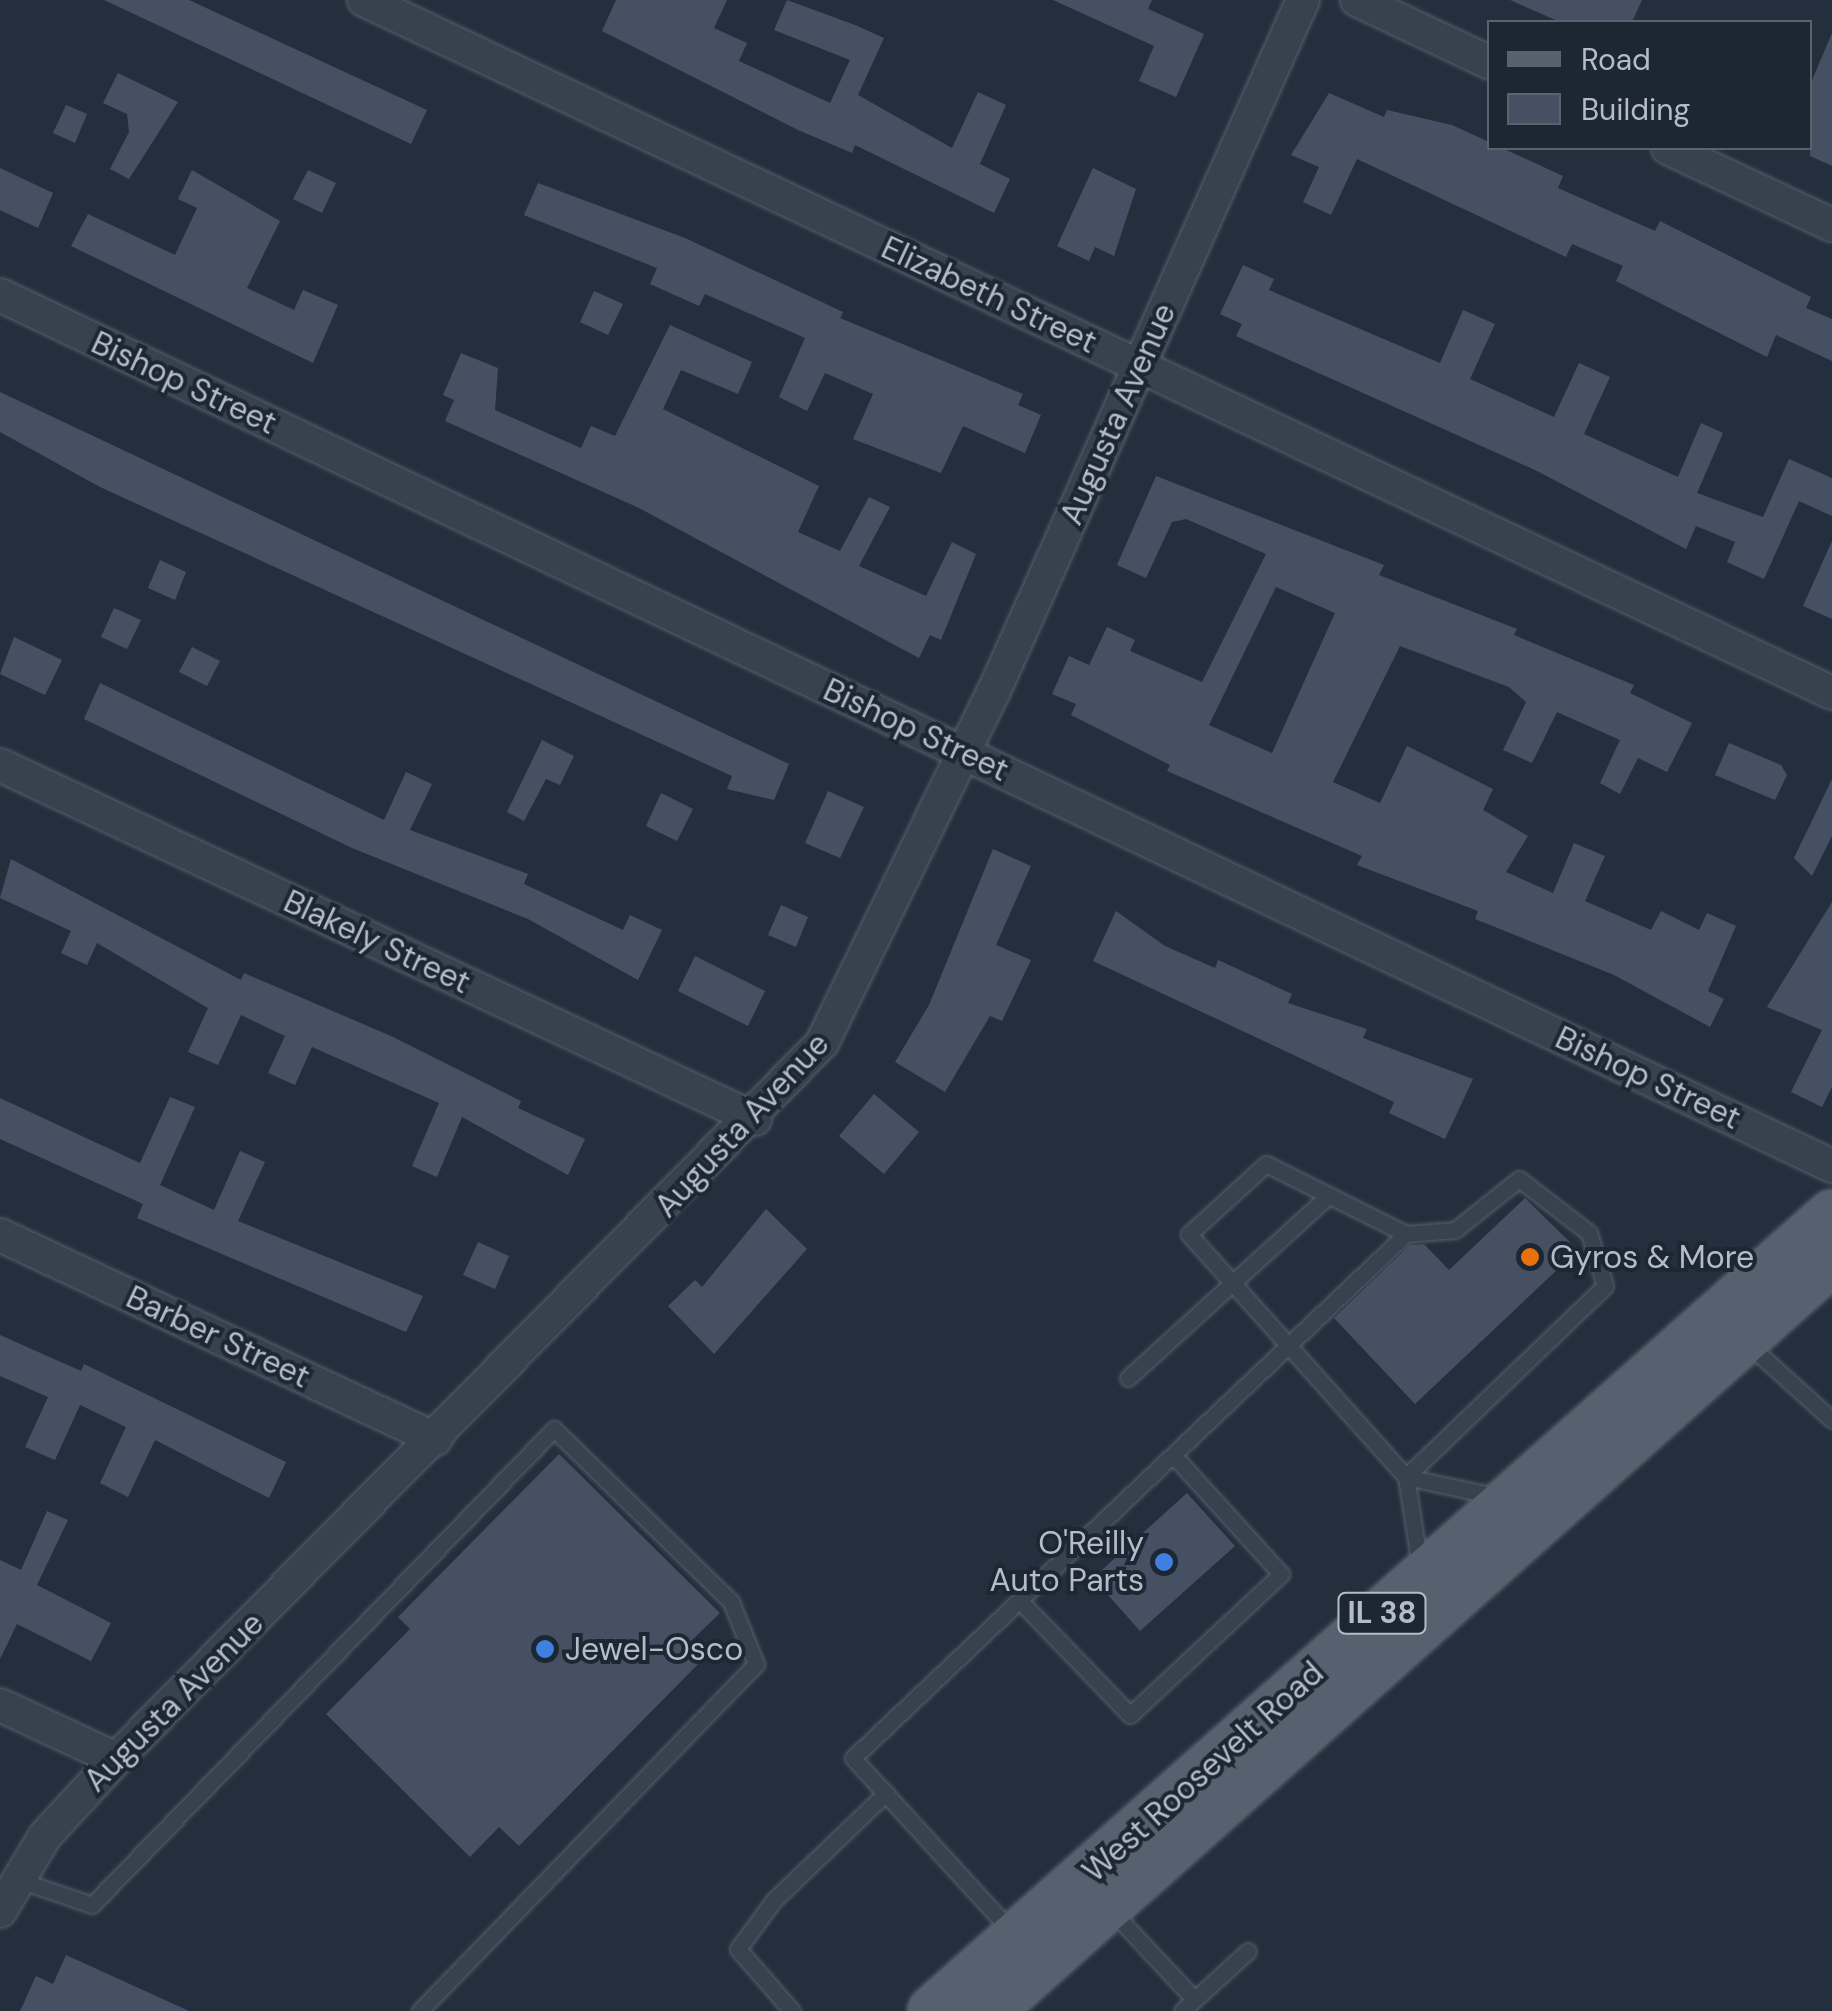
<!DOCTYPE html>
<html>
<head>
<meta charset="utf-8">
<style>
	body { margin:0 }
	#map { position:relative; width:1832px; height:2011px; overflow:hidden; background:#242f3e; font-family:"DM Sans",sans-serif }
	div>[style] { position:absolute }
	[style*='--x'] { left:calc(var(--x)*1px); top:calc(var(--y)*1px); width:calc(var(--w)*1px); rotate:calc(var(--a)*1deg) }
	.building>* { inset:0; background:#455162 }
	.roads { filter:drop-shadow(0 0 2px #565f6c) drop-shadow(0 0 2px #565f6c) }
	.service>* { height:15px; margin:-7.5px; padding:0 7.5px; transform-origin:7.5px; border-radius:7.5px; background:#38414e }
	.minor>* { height:32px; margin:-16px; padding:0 16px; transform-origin:16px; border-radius:16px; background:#38414e }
	.primary>* { height:50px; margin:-25px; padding:0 25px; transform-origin:25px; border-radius:25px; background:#56606e }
	.dots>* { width:28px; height:28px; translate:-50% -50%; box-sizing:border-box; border:5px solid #1d2633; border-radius:50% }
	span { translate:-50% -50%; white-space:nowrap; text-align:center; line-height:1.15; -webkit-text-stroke:8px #1d2633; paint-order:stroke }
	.shield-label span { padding:2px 8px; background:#1d2633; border:2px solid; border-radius:8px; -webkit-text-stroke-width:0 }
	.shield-label { font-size:30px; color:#b4bcc9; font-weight:700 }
	.street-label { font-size:32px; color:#b4bcc9 }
	.poi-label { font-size:32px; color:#b4bcc9 }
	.left { translate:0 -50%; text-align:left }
	.right { translate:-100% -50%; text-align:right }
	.legend { position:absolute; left:1487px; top:20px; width:325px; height:130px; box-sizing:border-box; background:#1d2633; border:2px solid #59626f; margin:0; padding:12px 18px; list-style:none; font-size:30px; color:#b4bcc9 }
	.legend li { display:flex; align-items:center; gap:20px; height:50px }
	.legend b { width:50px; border:2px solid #59626f }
</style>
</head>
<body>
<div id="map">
	<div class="building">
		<div style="clip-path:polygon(104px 0,189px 0,427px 110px,411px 144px)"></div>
		<div style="clip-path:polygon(616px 0,727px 0,714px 28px,747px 43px,739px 61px,830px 103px,850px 60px,774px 30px,787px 0,855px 25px,884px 38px,858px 95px,952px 148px,978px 92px,1006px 105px,980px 164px,1010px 179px,994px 213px,855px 145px,852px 153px,798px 130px,602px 31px)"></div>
		<div style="clip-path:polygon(1053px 0,1152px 0,1148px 9px,1204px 34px,1176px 97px,1139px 81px,1154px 46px)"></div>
		<div style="clip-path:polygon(1510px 0,1642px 0,1632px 22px,1560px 22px)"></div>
		<div style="clip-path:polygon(1832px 33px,1832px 166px,1810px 156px,1810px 85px)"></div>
		<div style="clip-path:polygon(118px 73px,178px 102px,129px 179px,110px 169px,129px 132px,127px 114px,103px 103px)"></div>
		<div style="clip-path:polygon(1329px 93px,1384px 117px,1387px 110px,1452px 125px,1563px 176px,1558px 188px,1655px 231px,1660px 221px,1811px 297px,1806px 308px,1832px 319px,1832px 361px,1776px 335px,1767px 357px,1616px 281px,1623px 266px,1572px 244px,1566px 257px,1357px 159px,1331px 215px,1303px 202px,1319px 167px,1291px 155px)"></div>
		<div style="clip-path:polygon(66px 105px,87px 114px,75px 143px,53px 133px)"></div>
		<div style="clip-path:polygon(0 168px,53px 193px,38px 228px,0 210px)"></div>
		<div style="clip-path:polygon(1093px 168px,1136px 189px,1114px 256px,1095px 247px,1089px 261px,1057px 246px)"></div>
		<div style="clip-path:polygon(192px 170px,280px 221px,247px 288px,294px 310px,303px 290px,338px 305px,313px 363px,71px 246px,88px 214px,175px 255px,197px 208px,178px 199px)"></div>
		<div style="clip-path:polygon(308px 170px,336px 183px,322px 213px,293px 199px)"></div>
		<div style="clip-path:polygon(538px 183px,685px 238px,843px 312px,840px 318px,1023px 394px,1018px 405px,1041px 415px,1025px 453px,963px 426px,941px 473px,853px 439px,873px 394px,825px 373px,807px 411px,779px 397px,805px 338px,705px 294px,699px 306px,650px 284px,657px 268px,524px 215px)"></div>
		<div style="clip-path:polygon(1243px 265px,1274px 279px,1269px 290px,1440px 363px,1463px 310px,1495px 324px,1470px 379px,1554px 417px,1579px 363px,1610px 377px,1584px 434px,1678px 477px,1701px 423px,1723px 433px,1697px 493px,1763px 517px,1789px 459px,1832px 478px,1832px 516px,1799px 501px,1764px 579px,1727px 562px,1735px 542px,1696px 526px,1686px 549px,1535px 470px,1236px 336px,1242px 324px,1220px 314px)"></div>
		<div style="clip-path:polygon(594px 291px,623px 304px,608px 335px,580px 322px)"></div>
		<div style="clip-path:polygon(670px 325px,752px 362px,738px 394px,681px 370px,663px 409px,819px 486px,798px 532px,840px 551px,869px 497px,890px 507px,859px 566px,926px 596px,952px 542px,976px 554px,941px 640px,930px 635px,919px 658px,639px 508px,445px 421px,454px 400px,443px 395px,461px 353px,498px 368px,495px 410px,581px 448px,591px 426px,615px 436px)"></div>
		<div style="clip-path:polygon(0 392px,789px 764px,774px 800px,727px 789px,732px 776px,100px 487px,0 432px)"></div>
		<div style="clip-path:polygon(evenodd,1156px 476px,1384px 565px,1379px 575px,1517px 629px,1514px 635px,1634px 685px,1630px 693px,1692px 723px,1667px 772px,1638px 758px,1620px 794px,1600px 783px,1620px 740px,1557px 712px,1532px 763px,1503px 750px,1526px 702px,1509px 687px,1400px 646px,1333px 782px,1380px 803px,1407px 746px,1493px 789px,1483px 810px,1528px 836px,1506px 872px,1553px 893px,1574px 843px,1605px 856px,1585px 901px,1651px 930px,1661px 911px,1699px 930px,1707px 913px,1736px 926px,1708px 991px,1724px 999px,1710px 1027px,1614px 975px,1475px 919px,1478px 911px,1357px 865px,1362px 856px,1167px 771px,1170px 765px,1071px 715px,1076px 704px,1052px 694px,1069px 656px,1089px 665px,1107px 627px,1135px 640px,1130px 651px,1202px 682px,1266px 554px,1186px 519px,1172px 522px,1146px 578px,1117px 565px,1156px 476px,1276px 587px,1335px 613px,1272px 753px,1209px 725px,1276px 587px)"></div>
		<div style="clip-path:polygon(1832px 541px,1832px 619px,1803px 606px)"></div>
		<div style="clip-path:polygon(160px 560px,186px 572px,175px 600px,148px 588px)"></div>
		<div style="clip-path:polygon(114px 608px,141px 620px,127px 649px,101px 637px)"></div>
		<div style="clip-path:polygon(14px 637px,62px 660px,45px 695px,0 674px)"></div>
		<div style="clip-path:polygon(192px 647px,220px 661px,207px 686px,179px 672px)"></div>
		<div style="clip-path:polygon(100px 683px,384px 820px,406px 772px,432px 784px,410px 830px,528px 874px,524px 884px,623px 930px,630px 915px,662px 930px,638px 980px,528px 919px,352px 848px,84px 719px)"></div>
		<div style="clip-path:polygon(542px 740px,574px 756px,560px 785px,546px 779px,524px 821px,507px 812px)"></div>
		<div style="clip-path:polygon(1729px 743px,1781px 765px,1787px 775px,1775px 800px,1715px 775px)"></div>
		<div style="clip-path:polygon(1832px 779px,1832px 836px,1812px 876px,1794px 858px)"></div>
		<div style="clip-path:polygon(828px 791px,864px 807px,840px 858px,805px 843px)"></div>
		<div style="clip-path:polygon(661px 793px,693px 809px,677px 841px,646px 826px)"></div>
		<div style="clip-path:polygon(993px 849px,1031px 866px,996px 945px,1031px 960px,1002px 1021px,990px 1016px,945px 1092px,895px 1062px,929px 1005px)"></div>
		<div style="clip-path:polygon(11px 859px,241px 980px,244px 973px,391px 1036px,521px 1101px,518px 1108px,585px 1139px,568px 1175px,462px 1117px,437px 1177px,412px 1166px,439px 1103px,312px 1047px,295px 1085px,268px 1073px,285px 1036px,241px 1015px,218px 1065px,188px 1052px,208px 1008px,97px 943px,87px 965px,61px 953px,71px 931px,0 898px)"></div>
		<div style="clip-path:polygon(1832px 902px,1832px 1087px,1822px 1107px,1791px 1092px,1822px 1030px,1767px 1007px)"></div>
		<div style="clip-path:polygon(781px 905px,808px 917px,796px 947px,768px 935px)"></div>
		<div style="clip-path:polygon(1116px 911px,1165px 946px,1215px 968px,1218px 960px,1292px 994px,1288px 1003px,1367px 1029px,1363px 1038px,1473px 1079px,1445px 1139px,1389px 1113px,1394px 1102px,1093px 961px)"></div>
		<div style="clip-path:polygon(695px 956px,765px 991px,748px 1026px,678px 991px)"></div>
		<div style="clip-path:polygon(874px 1094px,919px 1132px,884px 1174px,839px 1136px)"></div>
		<div style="clip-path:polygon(170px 1097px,195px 1107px,160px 1185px,214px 1210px,240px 1151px,265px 1162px,238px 1221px,423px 1296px,406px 1332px,137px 1218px,143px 1204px,0 1139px,0 1098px,140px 1163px)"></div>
		<div style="clip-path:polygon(1525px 1198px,1578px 1250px,1415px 1404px,1334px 1318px,1410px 1245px,1424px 1244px,1449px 1270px)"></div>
		<div style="clip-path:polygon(766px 1209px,807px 1249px,714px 1354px,668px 1306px,695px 1280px,702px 1287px)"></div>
		<div style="clip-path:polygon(478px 1242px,509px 1256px,495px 1289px,463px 1275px)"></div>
		<div style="clip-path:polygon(0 1335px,81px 1371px,84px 1364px,286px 1462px,269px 1498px,155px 1440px,128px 1497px,100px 1483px,126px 1427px,80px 1405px,55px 1460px,25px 1447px,48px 1397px,0 1376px)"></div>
		<div style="clip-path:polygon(559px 1454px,720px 1613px,691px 1641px,706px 1656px,519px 1846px,499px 1827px,470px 1857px,326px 1714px,410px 1629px,398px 1617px)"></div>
		<div style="clip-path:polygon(1187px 1493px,1235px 1546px,1140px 1631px,1093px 1578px)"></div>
		<div style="clip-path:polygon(47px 1511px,68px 1520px,37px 1585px,111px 1623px,91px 1661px,17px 1624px,0 1659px,0 1560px,21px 1570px)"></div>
		<div style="clip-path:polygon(66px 1955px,189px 2011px,20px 2011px,36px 1976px,53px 1984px)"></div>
	</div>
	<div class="roads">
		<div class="service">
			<div style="--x:1266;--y:1164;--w:157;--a:26.6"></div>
			<div style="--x:1406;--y:1234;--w:49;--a:-4.7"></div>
			<div style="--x:1455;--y:1230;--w:82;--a:-38.6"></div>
			<div style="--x:1519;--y:1179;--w:88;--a:37.6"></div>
			<div style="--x:1589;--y:1233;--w:55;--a:73.2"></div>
			<div style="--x:1605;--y:1286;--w:276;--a:136.2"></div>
			<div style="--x:1406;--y:1477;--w:326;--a:-131.8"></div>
			<div style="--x:1189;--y:1234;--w:104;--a:-42.3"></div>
			<div style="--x:1748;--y:1344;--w:113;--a:42.1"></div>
			<div style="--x:1128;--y:1378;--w:272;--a:-42.3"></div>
			<div style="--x:1420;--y:1566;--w:90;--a:-98.9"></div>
			<div style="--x:1406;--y:1477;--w:91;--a:12.1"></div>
			<div style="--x:1021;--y:1602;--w:157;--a:46"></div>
			<div style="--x:1130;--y:1715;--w:207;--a:-43"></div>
			<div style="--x:1281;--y:1574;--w:156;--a:-132.2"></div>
			<div style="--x:16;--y:1879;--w:80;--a:18.9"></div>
			<div style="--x:92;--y:1905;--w:663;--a:-45.86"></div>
			<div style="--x:554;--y:1429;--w:248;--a:44.3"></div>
			<div style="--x:731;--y:1602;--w:67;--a:68"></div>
			<div style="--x:756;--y:1664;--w:483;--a:134.1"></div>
			<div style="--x:1110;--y:1909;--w:123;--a:47"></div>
			<div style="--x:1011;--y:1931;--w:234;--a:-132.4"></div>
			<div style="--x:853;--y:1758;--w:762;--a:-43.46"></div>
			<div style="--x:792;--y:2011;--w:82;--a:-131.1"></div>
			<div style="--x:738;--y:1949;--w:61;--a:-53.7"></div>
			<div style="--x:774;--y:1900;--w:155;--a:-43.7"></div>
			<div style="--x:1182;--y:2011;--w:89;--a:-42.3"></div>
		</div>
		<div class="minor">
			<div style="--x:364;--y:0;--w:1623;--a:25.27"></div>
			<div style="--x:1357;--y:0;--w:147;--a:25.3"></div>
			<div style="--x:1668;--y:148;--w:181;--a:25.2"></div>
			<div style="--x:0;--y:295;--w:2029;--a:25.43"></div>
			<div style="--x:0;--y:765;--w:834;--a:25.12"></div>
			<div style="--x:0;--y:1235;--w:481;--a:25.1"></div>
			<div style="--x:0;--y:1705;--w:128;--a:25"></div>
			<div style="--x:0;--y:1911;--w:87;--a:-59"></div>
			<div style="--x:45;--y:1836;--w:105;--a:-47.3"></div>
			<div style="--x:116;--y:1759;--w:1006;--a:-45.4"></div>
			<div style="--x:822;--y:1043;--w:392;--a:-64"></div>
			<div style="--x:994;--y:691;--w:757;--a:-65.91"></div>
		</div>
		<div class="primary">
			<div style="--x:933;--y:2011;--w:1201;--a:-41.52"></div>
			<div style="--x:989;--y:2011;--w:1129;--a:-41.7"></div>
		</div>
	</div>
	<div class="dots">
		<div style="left:1530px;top:1257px;background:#e8710a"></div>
		<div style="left:1164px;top:1562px;background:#3f7fe0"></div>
		<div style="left:545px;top:1649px;background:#3f7fe0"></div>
	</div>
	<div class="shield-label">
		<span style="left:1382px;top:1613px">IL 38</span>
	</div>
	<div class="street-label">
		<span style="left:989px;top:295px;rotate:25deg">Elizabeth Street</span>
		<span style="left:184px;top:383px;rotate:25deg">Bishop Street</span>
		<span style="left:1118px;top:414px;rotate:-66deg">Augusta Avenue</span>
		<span style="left:916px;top:730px;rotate:25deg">Bishop Street</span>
		<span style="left:377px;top:942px;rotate:25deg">Blakely Street</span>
		<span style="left:1648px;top:1078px;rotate:25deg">Bishop Street</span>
		<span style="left:742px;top:1125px;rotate:-47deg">Augusta Avenue</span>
		<span style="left:218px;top:1337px;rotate:25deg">Barber Street</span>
		<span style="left:174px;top:1702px;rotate:-45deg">Augusta Avenue</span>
		<span style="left:1203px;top:1772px;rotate:-42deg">West Roosevelt Road</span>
	</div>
	<div class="poi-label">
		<span class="left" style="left:1550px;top:1257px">Gyros &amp; More</span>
		<span class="right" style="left:1144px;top:1562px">O'Reilly<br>Auto Parts</span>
		<span class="left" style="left:565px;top:1649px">Jewel-Osco</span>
	</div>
	<ul class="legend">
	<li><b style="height:12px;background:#56606e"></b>Road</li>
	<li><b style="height:28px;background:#455162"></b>Building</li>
	</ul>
</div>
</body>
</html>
